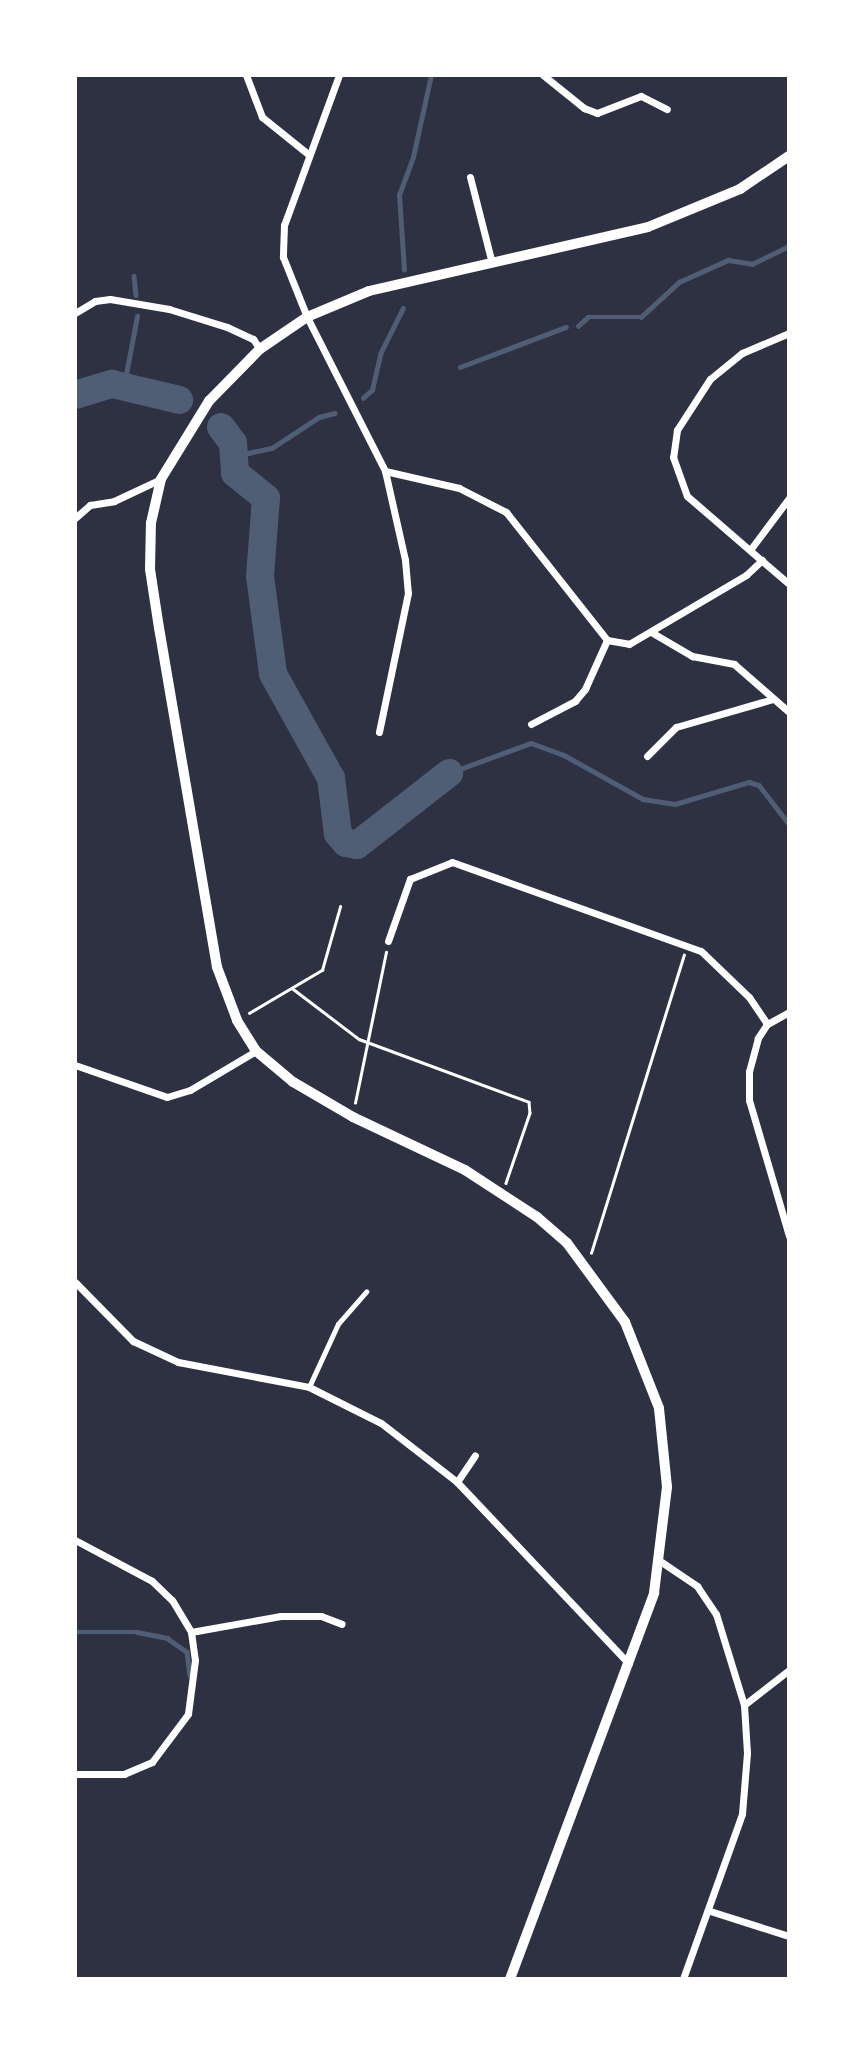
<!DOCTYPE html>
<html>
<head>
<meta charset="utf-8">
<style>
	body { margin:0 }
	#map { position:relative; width:864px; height:2054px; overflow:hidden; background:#2d3142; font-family:Manrope,sans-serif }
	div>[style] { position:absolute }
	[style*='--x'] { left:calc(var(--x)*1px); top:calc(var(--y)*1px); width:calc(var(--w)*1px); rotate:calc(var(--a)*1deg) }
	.stream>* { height:4.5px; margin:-2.25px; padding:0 2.25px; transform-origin:2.25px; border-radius:2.25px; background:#4f5d75 }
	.river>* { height:28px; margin:-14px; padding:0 14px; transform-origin:14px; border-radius:14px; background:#4f5d75 }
	.path>* { height:2.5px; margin:-1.25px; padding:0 1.25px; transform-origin:1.25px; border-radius:1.25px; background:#fff }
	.service>* { height:4.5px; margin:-2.25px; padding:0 2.25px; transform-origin:2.25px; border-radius:2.25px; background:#fff }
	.minor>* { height:7px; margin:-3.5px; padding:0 3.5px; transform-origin:3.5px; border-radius:3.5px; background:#fff }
	.tertiary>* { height:10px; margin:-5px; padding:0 5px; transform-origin:5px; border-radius:5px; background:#fff }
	span { translate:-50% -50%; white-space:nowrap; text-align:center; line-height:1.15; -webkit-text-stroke:5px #fff; paint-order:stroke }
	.frame { position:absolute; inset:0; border:77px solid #fff; pointer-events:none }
</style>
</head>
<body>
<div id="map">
	<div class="stream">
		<div style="--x:404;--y:270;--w:75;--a:-93.8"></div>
		<div style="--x:399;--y:195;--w:40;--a:-69.8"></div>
		<div style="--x:413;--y:157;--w:84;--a:-77.6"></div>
		<div style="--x:134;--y:276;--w:19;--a:84"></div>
		<div style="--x:578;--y:326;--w:13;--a:-42"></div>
		<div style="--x:588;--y:317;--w:53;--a:0"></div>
		<div style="--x:641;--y:317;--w:52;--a:-42.6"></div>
		<div style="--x:679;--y:282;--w:54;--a:-24.2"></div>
		<div style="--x:728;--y:260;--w:24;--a:9"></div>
		<div style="--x:752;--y:264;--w:41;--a:-25.9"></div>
		<div style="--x:460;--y:367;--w:113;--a:-20.7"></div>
		<div style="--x:124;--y:385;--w:70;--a:-79.3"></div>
		<div style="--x:363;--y:398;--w:12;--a:-42"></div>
		<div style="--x:372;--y:390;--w:37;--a:-77"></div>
		<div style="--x:380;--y:354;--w:51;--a:-63.4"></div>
		<div style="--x:234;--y:456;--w:39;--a:-12"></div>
		<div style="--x:272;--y:448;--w:56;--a:-33.4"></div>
		<div style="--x:319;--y:417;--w:16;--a:-14"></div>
		<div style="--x:449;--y:773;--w:87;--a:-20.1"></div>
		<div style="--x:531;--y:743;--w:35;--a:20"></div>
		<div style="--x:564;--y:755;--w:90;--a:29.1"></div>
		<div style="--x:643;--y:799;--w:32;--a:9"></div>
		<div style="--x:675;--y:804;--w:77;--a:-16.6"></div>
		<div style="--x:749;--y:782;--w:10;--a:17"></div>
		<div style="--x:759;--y:785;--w:49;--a:52.4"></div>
		<div style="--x:75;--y:1632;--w:62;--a:0"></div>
		<div style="--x:137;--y:1632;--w:31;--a:11"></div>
		<div style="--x:167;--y:1638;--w:24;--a:35"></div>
		<div style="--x:187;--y:1652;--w:23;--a:83"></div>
	</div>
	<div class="river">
		<div style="--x:75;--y:395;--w:39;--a:-17"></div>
		<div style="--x:112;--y:384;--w:69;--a:13.4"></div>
		<div style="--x:221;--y:427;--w:20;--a:53"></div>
		<div style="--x:233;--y:443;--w:30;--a:86"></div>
		<div style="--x:235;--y:473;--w:40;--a:39"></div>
		<div style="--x:266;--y:498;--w:78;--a:94.4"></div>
		<div style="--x:260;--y:576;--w:99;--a:82.4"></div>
		<div style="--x:273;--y:674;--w:119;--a:60.9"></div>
		<div style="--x:331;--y:778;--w:56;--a:82.9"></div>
		<div style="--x:338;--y:834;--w:12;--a:48"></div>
		<div style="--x:346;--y:843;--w:11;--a:10"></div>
		<div style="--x:357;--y:845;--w:117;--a:-38"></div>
	</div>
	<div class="path">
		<div style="--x:292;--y:988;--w:84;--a:37.3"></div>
		<div style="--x:359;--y:1039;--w:181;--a:20.3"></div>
		<div style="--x:529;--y:1102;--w:11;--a:85"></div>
		<div style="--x:530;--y:1113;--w:74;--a:108.9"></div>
		<div style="--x:249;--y:1013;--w:85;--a:-30.5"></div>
		<div style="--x:322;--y:970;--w:66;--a:-74.1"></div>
		<div style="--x:355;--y:1103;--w:154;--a:-78.4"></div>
		<div style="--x:591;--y:1253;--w:312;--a:-72.7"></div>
	</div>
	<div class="service">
		<div style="--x:309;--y:1387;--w:69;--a:-65.3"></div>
		<div style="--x:338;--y:1324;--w:43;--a:-48.8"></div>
	</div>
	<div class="minor">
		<div style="--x:246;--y:75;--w:45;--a:69.1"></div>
		<div style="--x:262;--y:117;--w:59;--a:38.8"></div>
		<div style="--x:339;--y:75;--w:160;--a:110.1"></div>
		<div style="--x:284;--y:225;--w:32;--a:92"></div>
		<div style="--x:283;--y:257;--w:65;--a:68.2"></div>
		<div style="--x:307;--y:317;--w:173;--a:63.1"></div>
		<div style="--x:385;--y:471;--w:91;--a:77.3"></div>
		<div style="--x:405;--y:560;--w:33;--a:85"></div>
		<div style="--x:408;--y:593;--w:142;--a:101.8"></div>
		<div style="--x:543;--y:75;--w:53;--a:38.8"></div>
		<div style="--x:584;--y:108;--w:14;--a:21"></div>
		<div style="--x:597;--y:113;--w:47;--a:-21.1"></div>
		<div style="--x:641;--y:96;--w:29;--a:27"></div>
		<div style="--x:470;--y:177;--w:89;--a:75.7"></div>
		<div style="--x:75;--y:313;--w:23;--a:-31"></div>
		<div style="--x:95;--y:301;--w:15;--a:-8"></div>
		<div style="--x:110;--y:299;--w:60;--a:9.6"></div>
		<div style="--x:169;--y:309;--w:61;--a:17.2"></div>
		<div style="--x:227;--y:327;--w:29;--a:25"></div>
		<div style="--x:253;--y:339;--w:12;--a:55"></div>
		<div style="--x:789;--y:333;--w:51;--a:156.9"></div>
		<div style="--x:742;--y:353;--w:41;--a:140.9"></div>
		<div style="--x:710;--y:379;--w:61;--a:122.9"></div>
		<div style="--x:677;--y:430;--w:27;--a:98"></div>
		<div style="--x:673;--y:457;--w:41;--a:70.3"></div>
		<div style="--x:687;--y:496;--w:135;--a:40.8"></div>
		<div style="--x:385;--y:471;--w:76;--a:12.9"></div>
		<div style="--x:459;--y:488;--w:53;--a:27.1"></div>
		<div style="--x:506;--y:512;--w:163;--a:51.7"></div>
		<div style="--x:607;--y:640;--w:22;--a:10"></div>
		<div style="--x:629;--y:644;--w:136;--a:-30.5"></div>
		<div style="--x:746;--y:575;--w:22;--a:-43"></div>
		<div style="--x:75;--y:518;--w:20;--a:-41"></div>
		<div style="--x:90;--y:505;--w:24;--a:-9"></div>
		<div style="--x:114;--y:501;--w:52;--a:-25.1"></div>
		<div style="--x:750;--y:550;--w:65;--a:-53.1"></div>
		<div style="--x:651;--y:632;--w:48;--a:30.3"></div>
		<div style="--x:692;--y:656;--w:43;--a:10.8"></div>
		<div style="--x:734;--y:664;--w:73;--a:41.1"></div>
		<div style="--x:531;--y:724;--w:50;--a:-27.6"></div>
		<div style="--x:575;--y:701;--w:16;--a:-50"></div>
		<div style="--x:585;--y:689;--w:54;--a:-65.8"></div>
		<div style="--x:647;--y:756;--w:41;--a:-45"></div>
		<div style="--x:676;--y:727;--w:101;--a:-16.1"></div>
		<div style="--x:388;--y:941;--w:66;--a:-70.5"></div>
		<div style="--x:410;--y:879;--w:45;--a:-22"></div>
		<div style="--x:452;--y:862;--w:264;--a:19.7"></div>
		<div style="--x:701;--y:951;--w:66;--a:43.8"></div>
		<div style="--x:749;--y:997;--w:32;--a:56"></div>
		<div style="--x:789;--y:1012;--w:25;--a:151"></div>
		<div style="--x:767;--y:1024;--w:17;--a:123"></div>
		<div style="--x:758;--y:1038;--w:34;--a:105"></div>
		<div style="--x:749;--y:1071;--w:29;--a:90"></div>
		<div style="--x:749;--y:1100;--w:142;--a:73.6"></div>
		<div style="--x:75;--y:1065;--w:97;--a:19.2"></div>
		<div style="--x:167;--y:1097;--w:24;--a:-17"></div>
		<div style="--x:190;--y:1090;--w:77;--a:-30.6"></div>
		<div style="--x:75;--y:1282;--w:83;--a:45.5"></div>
		<div style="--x:133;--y:1341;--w:50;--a:25"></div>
		<div style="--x:178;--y:1362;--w:133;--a:10.8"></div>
		<div style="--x:309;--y:1387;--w:80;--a:26.6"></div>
		<div style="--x:381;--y:1423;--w:96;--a:37.8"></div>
		<div style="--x:457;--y:1482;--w:250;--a:46.6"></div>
		<div style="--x:457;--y:1482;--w:32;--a:-56"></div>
		<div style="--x:75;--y:1540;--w:87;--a:28"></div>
		<div style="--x:152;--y:1581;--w:28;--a:44"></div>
		<div style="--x:172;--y:1600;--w:37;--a:59"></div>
		<div style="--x:191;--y:1632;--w:28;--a:82"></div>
		<div style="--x:195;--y:1660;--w:54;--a:97.4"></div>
		<div style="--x:188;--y:1714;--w:60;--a:126.9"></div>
		<div style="--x:152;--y:1762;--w:30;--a:157"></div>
		<div style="--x:124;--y:1774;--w:49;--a:180"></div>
		<div style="--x:660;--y:1561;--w:45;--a:34"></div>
		<div style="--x:697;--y:1586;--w:34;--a:56"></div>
		<div style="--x:716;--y:1614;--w:95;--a:72.9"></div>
		<div style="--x:744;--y:1705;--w:48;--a:86.4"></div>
		<div style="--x:747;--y:1753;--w:61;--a:94.7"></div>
		<div style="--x:742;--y:1814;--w:175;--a:109.7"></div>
		<div style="--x:191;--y:1632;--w:91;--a:-10.1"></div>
		<div style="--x:281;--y:1616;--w:40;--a:0"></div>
		<div style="--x:321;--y:1616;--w:22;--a:21"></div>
		<div style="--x:744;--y:1705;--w:57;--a:-37.9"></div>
		<div style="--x:710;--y:1911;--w:83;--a:17.6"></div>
	</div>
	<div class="tertiary">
		<div style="--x:510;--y:1979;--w:412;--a:-69.5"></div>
		<div style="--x:654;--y:1593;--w:107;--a:-83"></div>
		<div style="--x:667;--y:1487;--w:79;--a:-95.8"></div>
		<div style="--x:659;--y:1408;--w:92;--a:-111.6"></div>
		<div style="--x:625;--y:1322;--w:98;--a:-126.3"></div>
		<div style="--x:567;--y:1243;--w:40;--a:-139"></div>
		<div style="--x:537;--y:1217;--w:86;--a:-146.9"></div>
		<div style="--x:465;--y:1170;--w:124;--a:-154.7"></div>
		<div style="--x:353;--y:1117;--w:69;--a:-149.7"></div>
		<div style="--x:293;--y:1082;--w:48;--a:-140"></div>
		<div style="--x:256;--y:1051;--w:36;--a:-122"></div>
		<div style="--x:237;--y:1020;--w:57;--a:-110.7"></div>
		<div style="--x:217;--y:967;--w:344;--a:-99.7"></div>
		<div style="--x:159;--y:628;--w:60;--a:-98.7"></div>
		<div style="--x:150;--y:569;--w:46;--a:-88.8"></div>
		<div style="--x:151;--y:523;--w:45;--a:-77.2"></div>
		<div style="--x:161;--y:479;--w:92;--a:-58.4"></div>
		<div style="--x:209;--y:401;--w:73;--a:-45.6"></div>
		<div style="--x:260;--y:349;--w:57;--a:-34.2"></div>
		<div style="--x:307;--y:317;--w:67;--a:-22.8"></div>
		<div style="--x:369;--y:291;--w:286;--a:-12.9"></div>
		<div style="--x:648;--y:227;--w:100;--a:-22.4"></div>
		<div style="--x:740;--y:189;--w:59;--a:-34"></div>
	</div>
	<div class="frame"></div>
</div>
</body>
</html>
